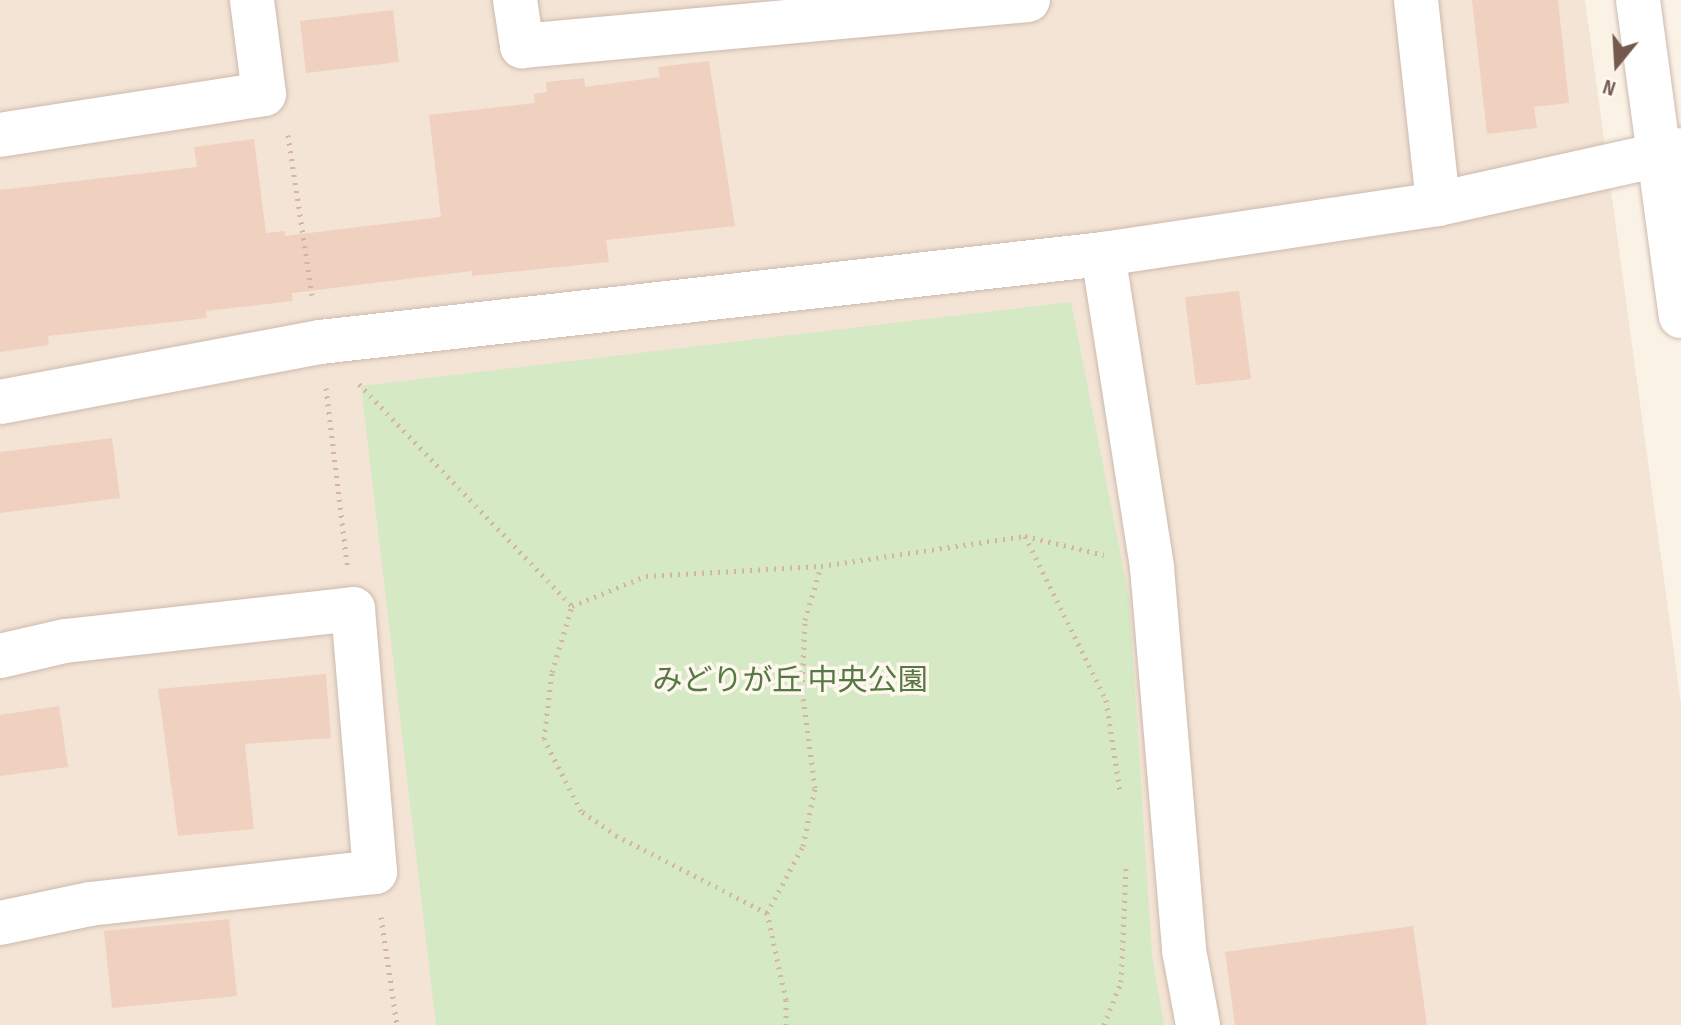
<!DOCTYPE html>
<html>
<head>
<meta charset="utf-8">
<style>
	body { margin:0 }
	#map { position:relative; width:1681px; height:1025px; overflow:hidden; background:#fbf2e6; font-family:"Sofia Sans Condensed","Noto Sans JP",sans-serif }
	div>[style] { position:absolute }
	[style*='--x'] { left:calc(var(--x)*1px); top:calc(var(--y)*1px); width:calc(var(--w)*1px); rotate:calc(var(--a)*1deg) }
	.residential>* { inset:0; background:#f3e4d5 }
	.green>* { inset:0; background:#d5e9c5 }
	.building>* { inset:0; background:#f0d1bf }
	.path>* { height:5px; margin-top:-2.5px; transform-origin:0; background:repeating-linear-gradient(90deg,#d5b4a2 0 2px,transparent 0 8px) }
	.roads { filter:drop-shadow(0 0 2px #cdbaad) drop-shadow(0 0 2px #cdbaad) }
	.street>* { height:44px; margin:-22px; padding:0 22px; transform-origin:22px; border-radius:22px; background:#fff }
	.secondary>* { height:44px; margin:-22px; padding:0 22px; transform-origin:22px; border-radius:22px; background:#fff }
	span { translate:-50% -50%; white-space:nowrap; text-align:center; line-height:1.15; -webkit-text-stroke:7px #fef7ed; paint-order:stroke }
	.park-label { font-size:30px; color:#567944 }
	.north { position:absolute; left:1577px; top:24px; width:80px; height:80px; -webkit-text-stroke:6px #fef7ed; paint-order:stroke; rotate:198deg; font-size:22px; font-weight:700; line-height:32px; text-align:center; color:#74594c }
	.north::after { content:''; display:block; margin:auto; width:28px; height:36px; background:#74594c; clip-path:polygon(50% 0,100% 100%,50% 72%,0 100%) }
</style>
</head>
<body>
<div id="map">
	<div class="residential">
		<div style="clip-path:polygon(0 0,1585px 0,1681px 704px,1681px 1025px,0 1025px)"></div>
	</div>
	<div class="green">
		<div style="clip-path:polygon(1071px 302px,1129px 597px,1152px 955px,1164px 1025px,436px 1025px,361px 386px)"></div>
	</div>
	<div class="building">
		<div style="clip-path:polygon(1472px 0,1558px 0,1569px 103px,1534px 107px,1537px 128px,1487px 134px)"></div>
		<div style="clip-path:polygon(393px 10px,399px 62px,306px 73px,300px 21px)"></div>
		<div style="clip-path:polygon(709px 61px,735px 226px,606px 240px,609px 262px,472px 276px,472px 271px,292px 293px,293px 301px,206px 311px,207px 318px,48px 336px,49px 345px,0 352px,0 190px,197px 167px,194px 147px,254px 139px,266px 233px,285px 231px,285px 236px,441px 217px,429px 115px,535px 103px,534px 94px,547px 92px,546px 82px,584px 78px,585px 87px,660px 77px,658px 67px)"></div>
		<div style="clip-path:polygon(1239px 291px,1251px 379px,1196px 385px,1185px 297px)"></div>
		<div style="clip-path:polygon(112px 438px,120px 498px,0 513px,0 452px)"></div>
		<div style="clip-path:polygon(326px 674px,331px 738px,245px 744px,254px 829px,178px 836px,158px 689px)"></div>
		<div style="clip-path:polygon(59px 706px,68px 767px,0 776px,0 715px)"></div>
		<div style="clip-path:polygon(229px 919px,237px 996px,112px 1008px,104px 931px)"></div>
		<div style="clip-path:polygon(1413px 926px,1427px 1025px,1235px 1025px,1225px 952px)"></div>
	</div>
	<div class="path">
		<div style="--x:288;--y:135;--w:162;--a:81.5"></div>
		<div style="--x:359;--y:384;--w:308;--a:46.2"></div>
		<div style="--x:326;--y:388;--w:178;--a:83.2"></div>
		<div style="--x:1025;--y:536;--w:81;--a:13.5"></div>
		<div style="--x:767;--y:913;--w:76;--a:-61.8"></div>
		<div style="--x:803;--y:846;--w:59;--a:-78.3"></div>
		<div style="--x:815;--y:788;--w:100;--a:-97.5"></div>
		<div style="--x:802;--y:689;--w:69;--a:-87.5"></div>
		<div style="--x:805;--y:620;--w:56;--a:-73.5"></div>
		<div style="--x:381;--y:917;--w:109;--a:81.6"></div>
		<div style="--x:786;--y:1025;--w:25;--a:-90"></div>
		<div style="--x:786;--y:1000;--w:89;--a:-102.3"></div>
		<div style="--x:767;--y:913;--w:169;--a:-152.8"></div>
		<div style="--x:617;--y:836;--w:44;--a:-145.2"></div>
		<div style="--x:581;--y:811;--w:81;--a:-117.2"></div>
		<div style="--x:544;--y:739;--w:67;--a:-83.2"></div>
		<div style="--x:552;--y:672;--w:69;--a:-73.1"></div>
		<div style="--x:572;--y:606;--w:80;--a:-22.1"></div>
		<div style="--x:646;--y:576;--w:175;--a:-3.3"></div>
		<div style="--x:821;--y:566;--w:206;--a:-8.4"></div>
		<div style="--x:1025;--y:536;--w:183;--a:63.7"></div>
		<div style="--x:1106;--y:700;--w:93;--a:81.3"></div>
		<div style="--x:1104;--y:1025;--w:46;--a:-68.4"></div>
		<div style="--x:1121;--y:982;--w:116;--a:-87.5"></div>
	</div>
	<div class="roads">
		<div class="street">
			<div style="--x:515;--y:0;--w:47;--a:81.3"></div>
			<div style="--x:522;--y:46;--w:508;--a:-5.19"></div>
			<div style="--x:1416;--y:0;--w:205;--a:83.8"></div>
			<div style="--x:0;--y:135;--w:267;--a:-8.8"></div>
			<div style="--x:264;--y:94;--w:95;--a:-97.3"></div>
			<div style="--x:1103;--y:254;--w:317;--a:81.1"></div>
			<div style="--x:1152;--y:567;--w:384;--a:85.2"></div>
			<div style="--x:1184;--y:950;--w:76;--a:79.4"></div>
			<div style="--x:0;--y:402;--w:326;--a:-10.6"></div>
			<div style="--x:320;--y:342;--w:788;--a:-6.41"></div>
			<div style="--x:1103;--y:254;--w:339;--a:-8.5"></div>
			<div style="--x:1438;--y:204;--w:249;--a:-12.5"></div>
			<div style="--x:0;--y:656;--w:67;--a:-13"></div>
			<div style="--x:65;--y:641;--w:290;--a:-6.3"></div>
			<div style="--x:353;--y:609;--w:264;--a:85.2"></div>
			<div style="--x:375;--y:872;--w:287;--a:173.6"></div>
			<div style="--x:90;--y:904;--w:92;--a:168.1"></div>
		</div>
		<div class="secondary">
			<div style="--x:1638;--y:0;--w:319;--a:82.3"></div>
		</div>
	</div>
	<div class="park-label">
		<span style="left:790px;top:681px">みどりが丘 中央公園</span>
	</div>
	<div class="north">N</div>
</div>
</body>
</html>
